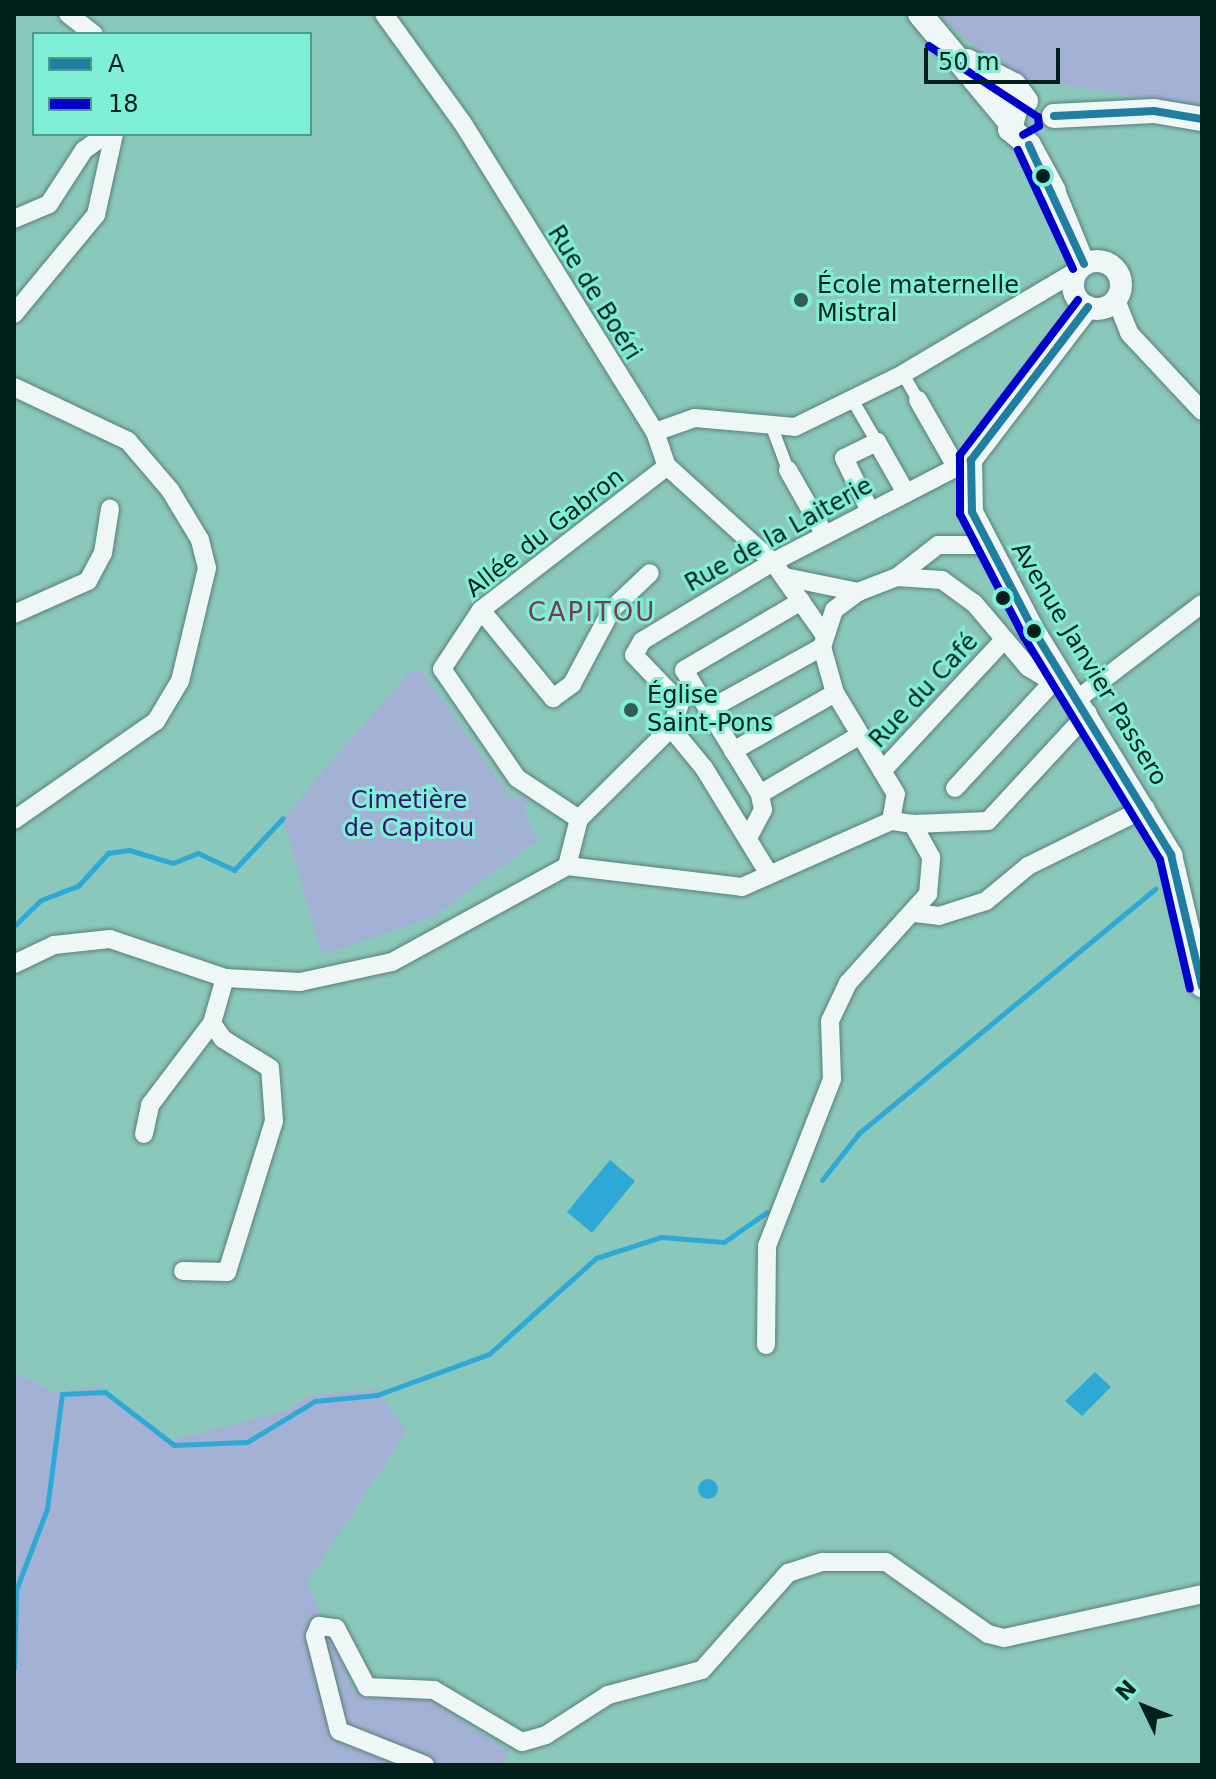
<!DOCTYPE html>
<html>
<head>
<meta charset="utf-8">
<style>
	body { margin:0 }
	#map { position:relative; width:1216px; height:1779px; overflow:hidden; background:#8bc8bc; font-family:"DejaVu Sans",sans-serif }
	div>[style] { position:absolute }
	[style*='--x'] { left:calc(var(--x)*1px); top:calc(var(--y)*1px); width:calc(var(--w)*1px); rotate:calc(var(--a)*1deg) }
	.green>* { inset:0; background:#a3b2d4 }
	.water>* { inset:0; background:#2ea9d6 }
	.round { border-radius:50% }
	.stream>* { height:5px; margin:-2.5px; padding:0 2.5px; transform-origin:2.5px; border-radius:2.5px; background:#2ea9d6 }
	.roads { filter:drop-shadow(0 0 2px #577f77) drop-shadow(0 0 2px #577f77) }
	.pedestrian>* { height:12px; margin:-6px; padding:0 6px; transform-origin:6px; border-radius:6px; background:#eef7f5 }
	.minor>* { height:18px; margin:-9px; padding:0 9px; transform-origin:9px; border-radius:9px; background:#eef7f5 }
	.tertiary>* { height:22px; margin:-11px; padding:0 11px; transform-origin:11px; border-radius:11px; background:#eef7f5 }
	.tertiary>.ring { margin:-11px; padding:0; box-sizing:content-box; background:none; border:22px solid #eef7f5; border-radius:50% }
	.secondary>* { height:24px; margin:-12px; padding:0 12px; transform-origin:12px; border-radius:12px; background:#eef7f5 }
	.bus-1>* { height:8px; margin:-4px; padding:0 4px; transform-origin:4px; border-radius:4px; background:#207fa1 }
	.bus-2>* { height:8px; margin:-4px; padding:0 4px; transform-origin:4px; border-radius:4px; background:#0000cd }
	.dots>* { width:22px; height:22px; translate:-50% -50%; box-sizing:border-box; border:4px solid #7fefd8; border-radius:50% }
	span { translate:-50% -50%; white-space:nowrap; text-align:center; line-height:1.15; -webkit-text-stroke:6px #7fefd8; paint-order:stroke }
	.poi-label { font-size:24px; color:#00211b }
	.left { translate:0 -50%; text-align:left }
	.street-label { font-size:24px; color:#00211b }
	.park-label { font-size:24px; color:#3b116a }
	.neighbourhood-label { font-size:26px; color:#7e3952; letter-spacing:2px }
	.frame { position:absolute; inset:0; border:16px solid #00211b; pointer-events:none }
	.legend { position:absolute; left:32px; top:32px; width:280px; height:104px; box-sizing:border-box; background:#7fefd8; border:2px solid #4c9d8c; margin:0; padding:10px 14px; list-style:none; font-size:24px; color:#00211b }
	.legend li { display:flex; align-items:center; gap:16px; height:40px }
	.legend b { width:40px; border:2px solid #4c9d8c }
	.north { position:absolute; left:1104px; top:1667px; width:80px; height:80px; -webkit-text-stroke:6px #7fefd8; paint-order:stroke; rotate:313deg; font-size:22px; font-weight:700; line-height:32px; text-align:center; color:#00211b }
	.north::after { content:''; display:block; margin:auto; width:28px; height:36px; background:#00211b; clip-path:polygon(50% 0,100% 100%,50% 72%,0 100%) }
	.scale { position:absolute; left:924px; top:48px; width:136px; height:36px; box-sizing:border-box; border:4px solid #00211b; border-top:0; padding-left:10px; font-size:24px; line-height:28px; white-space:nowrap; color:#00211b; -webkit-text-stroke:6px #7fefd8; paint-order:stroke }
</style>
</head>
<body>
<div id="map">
	<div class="green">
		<div style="clip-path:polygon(936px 14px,1202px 14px,1202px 108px,1011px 76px)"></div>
		<div style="clip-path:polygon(421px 670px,511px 798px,528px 798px,525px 818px,539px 839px,434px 917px,322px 955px,283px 818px,409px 672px)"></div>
		<div style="clip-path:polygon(14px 1372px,56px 1393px,100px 1386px,168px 1441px,286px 1411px,307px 1396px,375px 1389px,407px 1431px,307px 1582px,354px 1691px,432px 1700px,508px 1751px,505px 1765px,14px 1765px)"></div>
	</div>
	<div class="water">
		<div style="clip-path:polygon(610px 1160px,635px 1181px,592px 1233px,567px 1212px)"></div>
		<div style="clip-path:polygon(1095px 1372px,1111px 1387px,1082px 1416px,1065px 1401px)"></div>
		<div class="round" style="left:698px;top:1479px;width:20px;height:20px"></div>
	</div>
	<div class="stream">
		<div style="--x:14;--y:926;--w:37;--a:-44"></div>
		<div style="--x:41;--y:900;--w:40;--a:-21"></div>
		<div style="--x:78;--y:886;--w:45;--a:-47.7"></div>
		<div style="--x:108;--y:853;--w:21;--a:-8"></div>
		<div style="--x:129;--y:850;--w:46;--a:16.5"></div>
		<div style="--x:173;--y:863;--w:27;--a:-22"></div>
		<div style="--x:198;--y:853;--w:40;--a:25"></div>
		<div style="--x:234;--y:870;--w:71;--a:-46.7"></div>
		<div style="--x:822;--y:1180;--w:60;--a:-51.8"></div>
		<div style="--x:859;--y:1133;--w:384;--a:-39.5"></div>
		<div style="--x:14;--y:1668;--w:78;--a:-88.5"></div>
		<div style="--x:16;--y:1590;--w:87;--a:-69.1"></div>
		<div style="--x:47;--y:1509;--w:116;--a:-82.6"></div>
		<div style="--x:62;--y:1394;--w:43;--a:-2.7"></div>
		<div style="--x:105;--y:1392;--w:87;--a:37.5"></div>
		<div style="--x:174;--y:1445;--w:73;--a:-2.4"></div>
		<div style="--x:247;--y:1442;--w:79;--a:-31.1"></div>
		<div style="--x:315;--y:1401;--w:62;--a:-5.5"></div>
		<div style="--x:377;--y:1395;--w:119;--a:-20.1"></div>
		<div style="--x:489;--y:1354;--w:144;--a:-41.9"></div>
		<div style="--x:596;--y:1258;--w:68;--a:-17.9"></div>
		<div style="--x:661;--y:1237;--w:63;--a:4.5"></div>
		<div style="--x:724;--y:1242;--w:52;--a:-34.9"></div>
	</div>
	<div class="roads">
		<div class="pedestrian">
			<div style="--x:903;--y:374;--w:30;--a:60"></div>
			<div style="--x:853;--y:401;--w:48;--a:59.7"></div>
			<div style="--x:773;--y:430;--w:43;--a:69.4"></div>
		</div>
		<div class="minor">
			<div style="--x:68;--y:14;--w:33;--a:38"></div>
			<div style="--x:384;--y:14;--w:133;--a:54.2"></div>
			<div style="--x:462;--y:122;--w:365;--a:58.1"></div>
			<div style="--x:655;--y:432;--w:36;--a:71"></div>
			<div style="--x:667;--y:466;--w:143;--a:42.2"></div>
			<div style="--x:773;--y:562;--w:87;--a:54.8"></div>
			<div style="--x:14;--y:219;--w:38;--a:-23"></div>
			<div style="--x:49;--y:204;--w:64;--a:-57.1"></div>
			<div style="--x:84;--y:150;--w:28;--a:-35"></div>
			<div style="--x:1116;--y:300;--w:35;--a:68"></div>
			<div style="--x:1129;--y:333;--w:107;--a:46.9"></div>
			<div style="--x:14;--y:314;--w:129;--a:-50.4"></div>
			<div style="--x:96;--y:215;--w:83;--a:-77.5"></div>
			<div style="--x:14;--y:387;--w:126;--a:25.3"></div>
			<div style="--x:128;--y:441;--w:65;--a:49.4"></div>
			<div style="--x:170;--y:490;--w:58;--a:59"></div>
			<div style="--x:200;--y:540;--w:29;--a:76"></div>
			<div style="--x:207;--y:568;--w:116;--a:103.4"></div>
			<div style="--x:180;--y:681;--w:47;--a:121"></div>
			<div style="--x:156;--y:721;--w:173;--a:145.1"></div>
			<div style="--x:918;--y:400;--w:73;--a:60.3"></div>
			<div style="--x:655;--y:432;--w:42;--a:-19.3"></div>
			<div style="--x:695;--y:418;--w:100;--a:5.1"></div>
			<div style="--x:795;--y:427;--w:120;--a:-26.1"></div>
			<div style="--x:903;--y:374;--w:204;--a:-30.7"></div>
			<div style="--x:788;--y:470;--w:75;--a:60.4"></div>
			<div style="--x:870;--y:511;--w:59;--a:-116.1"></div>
			<div style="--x:844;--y:458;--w:37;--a:-26"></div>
			<div style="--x:877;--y:442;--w:59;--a:60.4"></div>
			<div style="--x:785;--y:577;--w:75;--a:11.6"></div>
			<div style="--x:897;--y:577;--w:52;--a:-38"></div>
			<div style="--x:938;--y:545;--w:49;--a:0"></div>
			<div style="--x:481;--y:610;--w:114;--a:50.7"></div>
			<div style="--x:553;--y:698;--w:24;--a:-36"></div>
			<div style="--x:572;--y:684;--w:85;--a:-61.9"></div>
			<div style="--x:612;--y:609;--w:52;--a:-43.5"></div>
			<div style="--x:14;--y:614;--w:81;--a:-24"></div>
			<div style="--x:88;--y:581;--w:32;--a:-62"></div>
			<div style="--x:103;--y:553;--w:45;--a:-81"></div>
			<div style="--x:708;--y:710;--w:130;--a:-28.9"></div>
			<div style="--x:671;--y:728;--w:52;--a:50.5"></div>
			<div style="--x:704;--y:768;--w:124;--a:58.5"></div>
			<div style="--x:733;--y:751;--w:117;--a:-29.6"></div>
			<div style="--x:882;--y:771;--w:175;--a:-47.1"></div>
			<div style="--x:955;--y:788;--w:140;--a:-47.3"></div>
			<div style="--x:760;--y:794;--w:116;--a:-30.5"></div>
			<div style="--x:579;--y:819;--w:74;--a:-146.5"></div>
			<div style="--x:517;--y:778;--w:132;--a:-124.5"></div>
			<div style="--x:442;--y:669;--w:71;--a:-56.5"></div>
			<div style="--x:481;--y:610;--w:235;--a:-37.7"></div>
			<div style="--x:913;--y:824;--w:75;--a:-2.3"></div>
			<div style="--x:988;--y:821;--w:147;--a:-47.2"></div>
			<div style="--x:748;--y:838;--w:32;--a:-62"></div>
			<div style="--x:763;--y:810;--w:16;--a:-101"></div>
			<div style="--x:760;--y:794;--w:145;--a:-121.5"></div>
			<div style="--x:684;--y:670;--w:136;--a:-30.5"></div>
			<div style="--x:567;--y:866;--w:49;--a:-75.7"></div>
			<div style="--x:579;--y:819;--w:129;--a:-44.7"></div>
			<div style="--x:671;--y:728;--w:27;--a:-70"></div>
			<div style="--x:680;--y:703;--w:66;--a:-133.8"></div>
			<div style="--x:634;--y:655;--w:16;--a:-60"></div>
			<div style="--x:642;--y:641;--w:153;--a:-31.1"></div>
			<div style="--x:773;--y:562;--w:223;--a:-27.3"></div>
			<div style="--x:915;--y:913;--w:24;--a:7"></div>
			<div style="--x:939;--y:916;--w:49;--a:-17.7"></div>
			<div style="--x:986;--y:901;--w:55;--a:-39.8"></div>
			<div style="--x:1028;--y:866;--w:131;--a:-26.2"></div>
			<div style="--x:14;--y:964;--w:44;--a:-25.4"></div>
			<div style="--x:54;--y:945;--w:56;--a:-6.1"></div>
			<div style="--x:110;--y:939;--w:121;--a:18.7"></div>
			<div style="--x:225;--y:978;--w:75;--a:3.1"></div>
			<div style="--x:300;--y:982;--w:94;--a:-12.3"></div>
			<div style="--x:392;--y:962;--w:200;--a:-28.7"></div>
			<div style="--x:567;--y:866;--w:176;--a:6.8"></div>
			<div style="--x:742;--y:887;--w:163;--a:-23.9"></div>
			<div style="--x:891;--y:821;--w:27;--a:-80"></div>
			<div style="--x:896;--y:794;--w:118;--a:-121.1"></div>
			<div style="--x:835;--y:693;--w:48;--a:-105.8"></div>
			<div style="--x:822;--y:647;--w:39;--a:-72"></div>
			<div style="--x:834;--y:610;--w:30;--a:-37"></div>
			<div style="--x:858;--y:592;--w:42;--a:-21"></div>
			<div style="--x:897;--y:577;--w:45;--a:3.8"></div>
			<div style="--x:942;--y:580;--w:39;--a:36"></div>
			<div style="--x:974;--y:603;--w:84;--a:49.8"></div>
			<div style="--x:1028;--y:667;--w:60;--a:31.3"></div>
			<div style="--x:1079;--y:698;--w:155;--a:-37.4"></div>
			<div style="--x:144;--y:1134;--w:30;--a:-78"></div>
			<div style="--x:150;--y:1105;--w:103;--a:-52.9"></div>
			<div style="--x:183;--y:1271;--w:44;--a:1.3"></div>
			<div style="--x:227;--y:1272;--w:158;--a:-72.7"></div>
			<div style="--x:274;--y:1121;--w:53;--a:-94.3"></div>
			<div style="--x:270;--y:1068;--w:55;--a:-148.3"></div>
			<div style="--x:223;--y:1039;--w:19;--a:-125"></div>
			<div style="--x:212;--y:1023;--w:47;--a:-73.9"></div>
			<div style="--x:766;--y:1345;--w:99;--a:-89.4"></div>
			<div style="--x:767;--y:1246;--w:179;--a:-68.7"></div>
			<div style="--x:832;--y:1079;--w:58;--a:-92"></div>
			<div style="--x:830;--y:1021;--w:42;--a:-64.7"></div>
			<div style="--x:848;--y:983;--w:120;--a:-48"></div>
			<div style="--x:928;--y:894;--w:37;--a:-85"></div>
			<div style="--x:931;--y:857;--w:38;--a:-119"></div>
			<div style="--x:913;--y:824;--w:22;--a:-172"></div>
			<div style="--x:425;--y:1765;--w:92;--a:-158.4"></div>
			<div style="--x:339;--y:1731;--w:98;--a:-104.2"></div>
			<div style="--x:315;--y:1636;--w:11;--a:-68"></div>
			<div style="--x:319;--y:1626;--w:17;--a:7"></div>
			<div style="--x:336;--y:1628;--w:67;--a:62.3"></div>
			<div style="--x:367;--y:1687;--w:67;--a:2.6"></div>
			<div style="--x:434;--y:1690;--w:102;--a:30.6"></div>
			<div style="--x:522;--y:1742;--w:25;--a:-16"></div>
			<div style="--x:546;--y:1735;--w:74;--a:-32.8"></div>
			<div style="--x:608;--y:1695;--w:97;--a:-14.9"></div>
			<div style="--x:702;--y:1670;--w:130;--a:-48.4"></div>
			<div style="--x:788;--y:1573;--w:36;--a:-18"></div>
			<div style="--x:822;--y:1562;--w:64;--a:0"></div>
			<div style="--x:886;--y:1562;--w:125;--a:35.2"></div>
			<div style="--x:988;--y:1634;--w:16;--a:14"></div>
			<div style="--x:1004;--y:1638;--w:203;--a:-12.5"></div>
		</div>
		<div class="tertiary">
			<div style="--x:1054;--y:191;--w:79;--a:67.7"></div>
			<div class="ring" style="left:1073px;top:261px;width:26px;height:26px"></div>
			<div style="--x:1088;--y:307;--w:193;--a:127.4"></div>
			<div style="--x:971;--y:460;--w:52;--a:88.9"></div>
			<div style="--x:972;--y:512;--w:134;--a:62.5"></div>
			<div style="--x:1034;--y:631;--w:263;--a:58.5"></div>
			<div style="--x:1171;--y:855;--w:135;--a:76.7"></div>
		</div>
		<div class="secondary">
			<div style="--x:920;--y:14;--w:139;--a:50.2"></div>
			<div style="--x:967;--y:61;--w:53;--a:27.1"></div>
			<div style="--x:1014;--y:85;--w:20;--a:53"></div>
			<div style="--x:1016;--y:107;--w:23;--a:105"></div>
			<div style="--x:1010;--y:129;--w:25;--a:40"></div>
			<div style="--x:1054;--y:116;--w:100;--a:-2.9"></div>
			<div style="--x:1154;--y:111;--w:49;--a:9.5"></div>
			<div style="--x:1029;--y:145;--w:52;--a:61.5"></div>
		</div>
	</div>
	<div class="bus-1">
		<div style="--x:1054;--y:116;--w:100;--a:-2.9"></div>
		<div style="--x:1154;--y:111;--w:49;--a:9.5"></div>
		<div style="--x:1029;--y:145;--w:131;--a:65.2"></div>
		<div style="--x:1088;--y:307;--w:193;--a:127.4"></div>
		<div style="--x:971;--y:460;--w:52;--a:88.9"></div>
		<div style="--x:972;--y:512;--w:134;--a:62.5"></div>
		<div style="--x:1034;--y:631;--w:263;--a:58.5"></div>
		<div style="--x:1171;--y:855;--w:135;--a:76.7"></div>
	</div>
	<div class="bus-2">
		<div style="--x:929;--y:46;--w:130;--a:33.1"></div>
		<div style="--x:1038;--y:117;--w:9;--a:84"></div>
		<div style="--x:1039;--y:126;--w:18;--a:151"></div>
		<div style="--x:1018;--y:150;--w:131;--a:65.2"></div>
		<div style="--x:1078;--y:300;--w:195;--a:127.3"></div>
		<div style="--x:960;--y:455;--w:59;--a:90"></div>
		<div style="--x:960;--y:514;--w:139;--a:62.5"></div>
		<div style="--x:1024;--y:637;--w:261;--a:58.6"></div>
		<div style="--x:1160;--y:860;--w:132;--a:76.9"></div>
	</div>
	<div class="dots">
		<div style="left:1043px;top:176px;background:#00211b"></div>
		<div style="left:801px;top:300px;background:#315b53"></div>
		<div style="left:1003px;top:598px;background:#00211b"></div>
		<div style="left:1034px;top:631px;background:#00211b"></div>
		<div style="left:631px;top:710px;background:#315b53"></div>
	</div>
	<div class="poi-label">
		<span class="left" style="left:817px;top:300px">École maternelle<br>Mistral</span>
		<span class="left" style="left:647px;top:710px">Église<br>Saint-Pons</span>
	</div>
	<div class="street-label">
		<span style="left:594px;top:293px;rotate:58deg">Rue de Boéri</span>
		<span style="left:545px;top:533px;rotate:-38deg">Allée du Gabron</span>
		<span style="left:779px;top:535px;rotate:-29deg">Rue de la Laiterie</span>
		<span style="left:1089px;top:664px;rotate:59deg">Avenue Janvier Passero</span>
		<span style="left:924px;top:691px;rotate:-47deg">Rue du Café</span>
	</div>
	<div class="park-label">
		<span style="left:409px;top:815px">Cimetière<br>de Capitou</span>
	</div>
	<div class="neighbourhood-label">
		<span style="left:592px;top:613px">CAPITOU</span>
	</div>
	<div class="frame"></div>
	<ul class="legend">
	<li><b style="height:10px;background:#207fa1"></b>A</li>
	<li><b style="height:10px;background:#0000cd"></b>18</li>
	</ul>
	<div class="north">N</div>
	<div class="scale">50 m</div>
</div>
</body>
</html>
